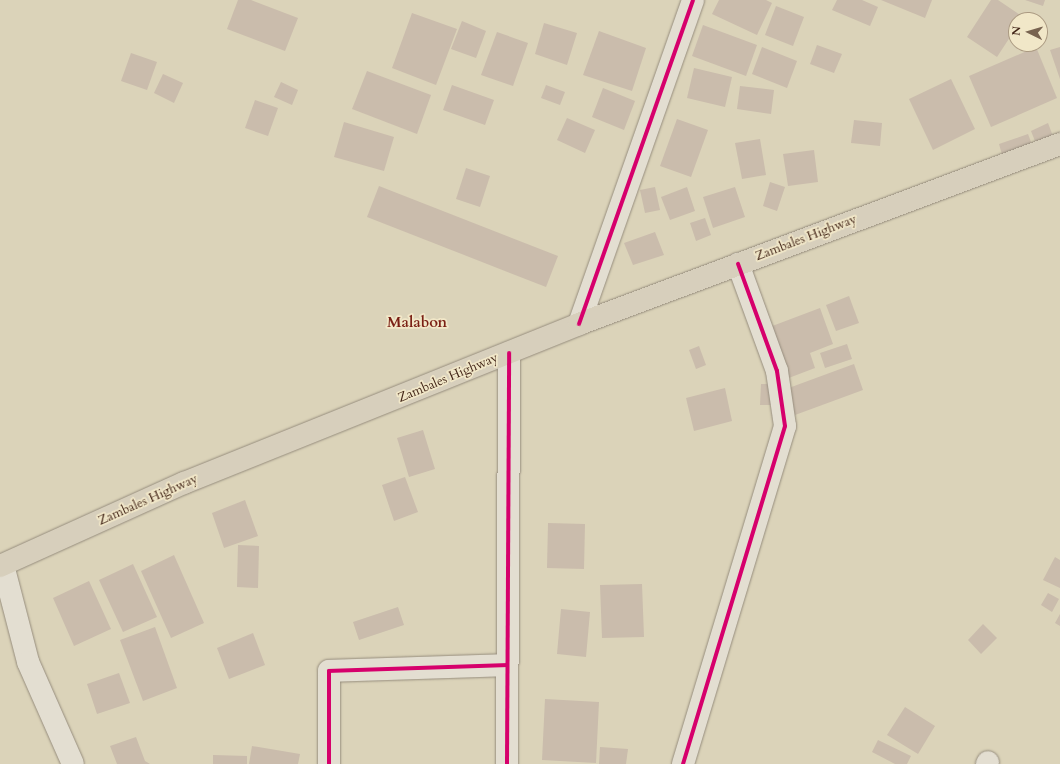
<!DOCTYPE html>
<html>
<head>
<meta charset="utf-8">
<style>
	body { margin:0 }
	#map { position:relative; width:1060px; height:764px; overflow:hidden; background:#dbd3b9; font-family:Cardo,serif }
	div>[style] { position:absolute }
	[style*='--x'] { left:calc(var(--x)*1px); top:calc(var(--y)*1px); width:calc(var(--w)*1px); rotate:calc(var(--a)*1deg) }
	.building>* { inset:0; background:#cabcac }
	.roads { filter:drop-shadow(0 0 1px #968d7d) drop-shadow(0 0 1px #968d7d) }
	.street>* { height:22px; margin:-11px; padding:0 11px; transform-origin:11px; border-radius:11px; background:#e3ded1 }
	.primary>* { height:22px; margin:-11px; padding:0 11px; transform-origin:11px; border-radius:11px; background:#d7cfbc }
	.cycleway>* { height:4px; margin:-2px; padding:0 2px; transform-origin:2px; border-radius:2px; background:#d6006c }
	span { translate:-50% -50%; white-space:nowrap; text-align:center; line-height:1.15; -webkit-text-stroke:3.5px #f1e7c8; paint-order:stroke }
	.street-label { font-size:13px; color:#432618 }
	.quarter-label { font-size:15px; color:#7a1f14; font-weight:700 }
	.north { position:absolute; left:1008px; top:12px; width:40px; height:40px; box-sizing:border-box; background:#f1e7c8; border:1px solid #ab9a82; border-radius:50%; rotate:275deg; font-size:11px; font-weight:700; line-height:16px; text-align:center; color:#432618 }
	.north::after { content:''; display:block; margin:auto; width:14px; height:18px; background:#786350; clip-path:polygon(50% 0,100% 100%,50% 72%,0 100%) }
</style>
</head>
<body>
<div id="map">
	<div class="building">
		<div style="clip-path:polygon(238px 0,251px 0,298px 18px,285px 51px,227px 29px)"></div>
		<div style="clip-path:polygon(719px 0,766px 0,772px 3px,757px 35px,712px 14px)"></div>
		<div style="clip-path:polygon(837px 0,862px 0,878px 7px,870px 26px,832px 10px)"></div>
		<div style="clip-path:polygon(881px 0,932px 0,925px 18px)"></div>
		<div style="clip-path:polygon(991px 0,998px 0,1023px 17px,1016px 20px,1016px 28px,997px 57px,967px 37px)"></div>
		<div style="clip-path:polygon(1025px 0,1045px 0,1043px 6px)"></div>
		<div style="clip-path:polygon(776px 6px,804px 17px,793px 46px,765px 35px)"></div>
		<div style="clip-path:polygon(412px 13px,457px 29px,436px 85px,392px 68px)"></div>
		<div style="clip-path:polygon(462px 21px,486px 31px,476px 58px,451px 49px)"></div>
		<div style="clip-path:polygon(544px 23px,577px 33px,567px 65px,535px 54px)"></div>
		<div style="clip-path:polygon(703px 25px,757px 45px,746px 76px,692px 56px)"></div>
		<div style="clip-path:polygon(599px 31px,646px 48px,632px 91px,583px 75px)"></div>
		<div style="clip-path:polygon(497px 32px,528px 43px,513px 86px,481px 75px)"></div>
		<div style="clip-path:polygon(817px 45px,842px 54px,834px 73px,810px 64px)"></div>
		<div style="clip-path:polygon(762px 47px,797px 61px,787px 88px,752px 74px)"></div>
		<div style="clip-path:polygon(1036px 47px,1057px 98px,991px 127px,969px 76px)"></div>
		<div style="clip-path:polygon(1060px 47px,1060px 79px,1050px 50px)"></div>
		<div style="clip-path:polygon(131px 53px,157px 62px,147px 90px,121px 81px)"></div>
		<div style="clip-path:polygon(694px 68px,732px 77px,725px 107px,687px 98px)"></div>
		<div style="clip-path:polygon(367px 71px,431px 95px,417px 134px,352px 109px)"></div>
		<div style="clip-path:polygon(163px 74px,183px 83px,174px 103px,154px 93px)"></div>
		<div style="clip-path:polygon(951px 79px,975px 129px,933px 150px,909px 99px)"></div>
		<div style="clip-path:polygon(281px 82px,298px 90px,292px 105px,274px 97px)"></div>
		<div style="clip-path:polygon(452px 85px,494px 100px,485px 125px,443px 110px)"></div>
		<div style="clip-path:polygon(546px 85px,565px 92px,560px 105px,541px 98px)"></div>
		<div style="clip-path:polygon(740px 86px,774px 90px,771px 114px,737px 109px)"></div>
		<div style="clip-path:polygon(603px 88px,635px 101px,624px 130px,592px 117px)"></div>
		<div style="clip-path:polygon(255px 100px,278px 108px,268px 136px,245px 128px)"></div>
		<div style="clip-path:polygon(567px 118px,595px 130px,585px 153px,557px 140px)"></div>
		<div style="clip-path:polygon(677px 119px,708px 130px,691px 177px,660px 166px)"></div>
		<div style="clip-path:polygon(854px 120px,882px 123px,880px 146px,851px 143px)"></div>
		<div style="clip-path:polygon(344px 122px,394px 137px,384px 171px,334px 157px)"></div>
		<div style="clip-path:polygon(1048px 123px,1054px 139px,1037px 146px,1031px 131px)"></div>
		<div style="clip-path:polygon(1028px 134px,1033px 147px,1003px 158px,999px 144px)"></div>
		<div style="clip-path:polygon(760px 139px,766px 175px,742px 179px,735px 143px)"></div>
		<div style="clip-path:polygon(814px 150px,818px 182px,788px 186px,783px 154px)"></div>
		<div style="clip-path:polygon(466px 168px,490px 176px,480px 207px,456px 199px)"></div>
		<div style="clip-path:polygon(770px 182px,785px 187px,777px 211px,763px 206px)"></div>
		<div style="clip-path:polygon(379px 186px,558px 256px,546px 287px,367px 217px)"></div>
		<div style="clip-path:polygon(655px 187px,660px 210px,645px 213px,640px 190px)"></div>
		<div style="clip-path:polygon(687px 187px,695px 211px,670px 220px,661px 197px)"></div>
		<div style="clip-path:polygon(735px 187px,745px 217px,713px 228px,703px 197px)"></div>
		<div style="clip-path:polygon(705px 218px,711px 235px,696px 241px,690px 223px)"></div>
		<div style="clip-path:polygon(655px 232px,664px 255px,633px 265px,624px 243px)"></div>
		<div style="clip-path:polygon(849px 296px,859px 323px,836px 331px,826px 305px)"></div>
		<div style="clip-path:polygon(820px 308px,833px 344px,810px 353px,815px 368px,786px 379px,767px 328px)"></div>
		<div style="clip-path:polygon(847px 344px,852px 359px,825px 368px,820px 353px)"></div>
		<div style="clip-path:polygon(699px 346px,706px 365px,696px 369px,689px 350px)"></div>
		<div style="clip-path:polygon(854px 364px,863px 390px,795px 415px,786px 389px)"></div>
		<div style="clip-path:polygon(761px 384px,774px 384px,773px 405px,760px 405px)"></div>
		<div style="clip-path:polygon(725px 388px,732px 421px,694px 431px,686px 398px)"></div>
		<div style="clip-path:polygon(423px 430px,435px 469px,409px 477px,397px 438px)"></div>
		<div style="clip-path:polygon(405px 477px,418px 512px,394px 521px,382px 485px)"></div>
		<div style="clip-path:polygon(245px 500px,258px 536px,224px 548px,212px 513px)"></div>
		<div style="clip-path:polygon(548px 523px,585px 524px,584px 569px,547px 568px)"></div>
		<div style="clip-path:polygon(238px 545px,259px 546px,258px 588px,237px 587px)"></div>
		<div style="clip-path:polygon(174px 555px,204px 623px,171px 638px,141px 571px)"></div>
		<div style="clip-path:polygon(1055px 557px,1060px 560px,1060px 588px,1043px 580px)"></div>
		<div style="clip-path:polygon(133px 564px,157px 617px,123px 632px,99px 580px)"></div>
		<div style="clip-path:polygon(89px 581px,111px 629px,74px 646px,53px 598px)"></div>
		<div style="clip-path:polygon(642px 584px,644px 637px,602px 638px,600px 585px)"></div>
		<div style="clip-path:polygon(1048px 593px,1059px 599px,1052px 612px,1041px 605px)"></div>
		<div style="clip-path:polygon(398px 607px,404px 625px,359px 640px,353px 622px)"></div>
		<div style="clip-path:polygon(561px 609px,590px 612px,586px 657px,557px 654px)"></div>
		<div style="clip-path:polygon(1060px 614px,1060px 626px,1055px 623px)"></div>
		<div style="clip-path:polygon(983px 624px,997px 638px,981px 654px,968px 640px)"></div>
		<div style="clip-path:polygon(155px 627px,177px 688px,143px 701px,120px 640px)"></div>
		<div style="clip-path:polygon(253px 633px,265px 665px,229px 679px,217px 648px)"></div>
		<div style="clip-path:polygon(119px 673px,130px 703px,97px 714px,87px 684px)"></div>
		<div style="clip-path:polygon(545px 699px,599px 702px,596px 763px,542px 760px)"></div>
		<div style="clip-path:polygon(905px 707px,935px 726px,918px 754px,887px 735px)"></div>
		<div style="clip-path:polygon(136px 737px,145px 761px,150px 764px,117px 764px,110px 746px)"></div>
		<div style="clip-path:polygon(878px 740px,911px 756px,907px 764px,895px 764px,872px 752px)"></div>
		<div style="clip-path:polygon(252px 746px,300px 754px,298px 764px,249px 764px)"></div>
		<div style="clip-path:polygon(600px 747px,628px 749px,626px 764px,599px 764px)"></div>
		<div style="clip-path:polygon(213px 755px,247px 756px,247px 764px,213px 764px)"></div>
	</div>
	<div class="roads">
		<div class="street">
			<div style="--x:579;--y:324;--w:343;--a:-70.6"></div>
			<div style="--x:3;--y:565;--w:100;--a:75.5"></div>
			<div style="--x:28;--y:662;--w:111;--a:66.2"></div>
			<div style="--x:329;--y:764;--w:93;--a:-90"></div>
			<div style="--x:329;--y:671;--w:178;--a:-1.9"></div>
			<div style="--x:507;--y:764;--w:411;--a:-89.7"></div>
			<div style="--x:683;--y:764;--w:353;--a:-73.2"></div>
			<div style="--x:785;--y:426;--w:56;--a:-98.3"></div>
			<div style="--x:777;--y:371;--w:114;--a:-110"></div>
			<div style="--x:987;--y:764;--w:2;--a:-63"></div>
		</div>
		<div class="primary">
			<div style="--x:0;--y:566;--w:202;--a:-24.3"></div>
			<div style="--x:184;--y:483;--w:426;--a:-21.9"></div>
			<div style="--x:579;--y:324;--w:514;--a:-20.52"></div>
		</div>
	</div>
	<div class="cycleway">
		<div style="--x:579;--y:324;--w:343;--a:-70.6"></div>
		<div style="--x:329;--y:764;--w:93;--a:-90"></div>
		<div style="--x:329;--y:671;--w:178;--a:-1.9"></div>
		<div style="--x:507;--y:764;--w:411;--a:-89.7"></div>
		<div style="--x:683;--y:764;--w:353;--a:-73.2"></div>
		<div style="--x:785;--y:426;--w:56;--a:-98.3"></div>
		<div style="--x:777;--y:371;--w:114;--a:-110"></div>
	</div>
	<div class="street-label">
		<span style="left:806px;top:238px;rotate:-21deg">Zambales Highway</span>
		<span style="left:448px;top:378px;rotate:-23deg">Zambales Highway</span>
		<span style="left:148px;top:500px;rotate:-24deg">Zambales Highway</span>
	</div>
	<div class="quarter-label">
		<span style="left:417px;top:323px">Malabon</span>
	</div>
	<div class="north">N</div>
</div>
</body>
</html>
